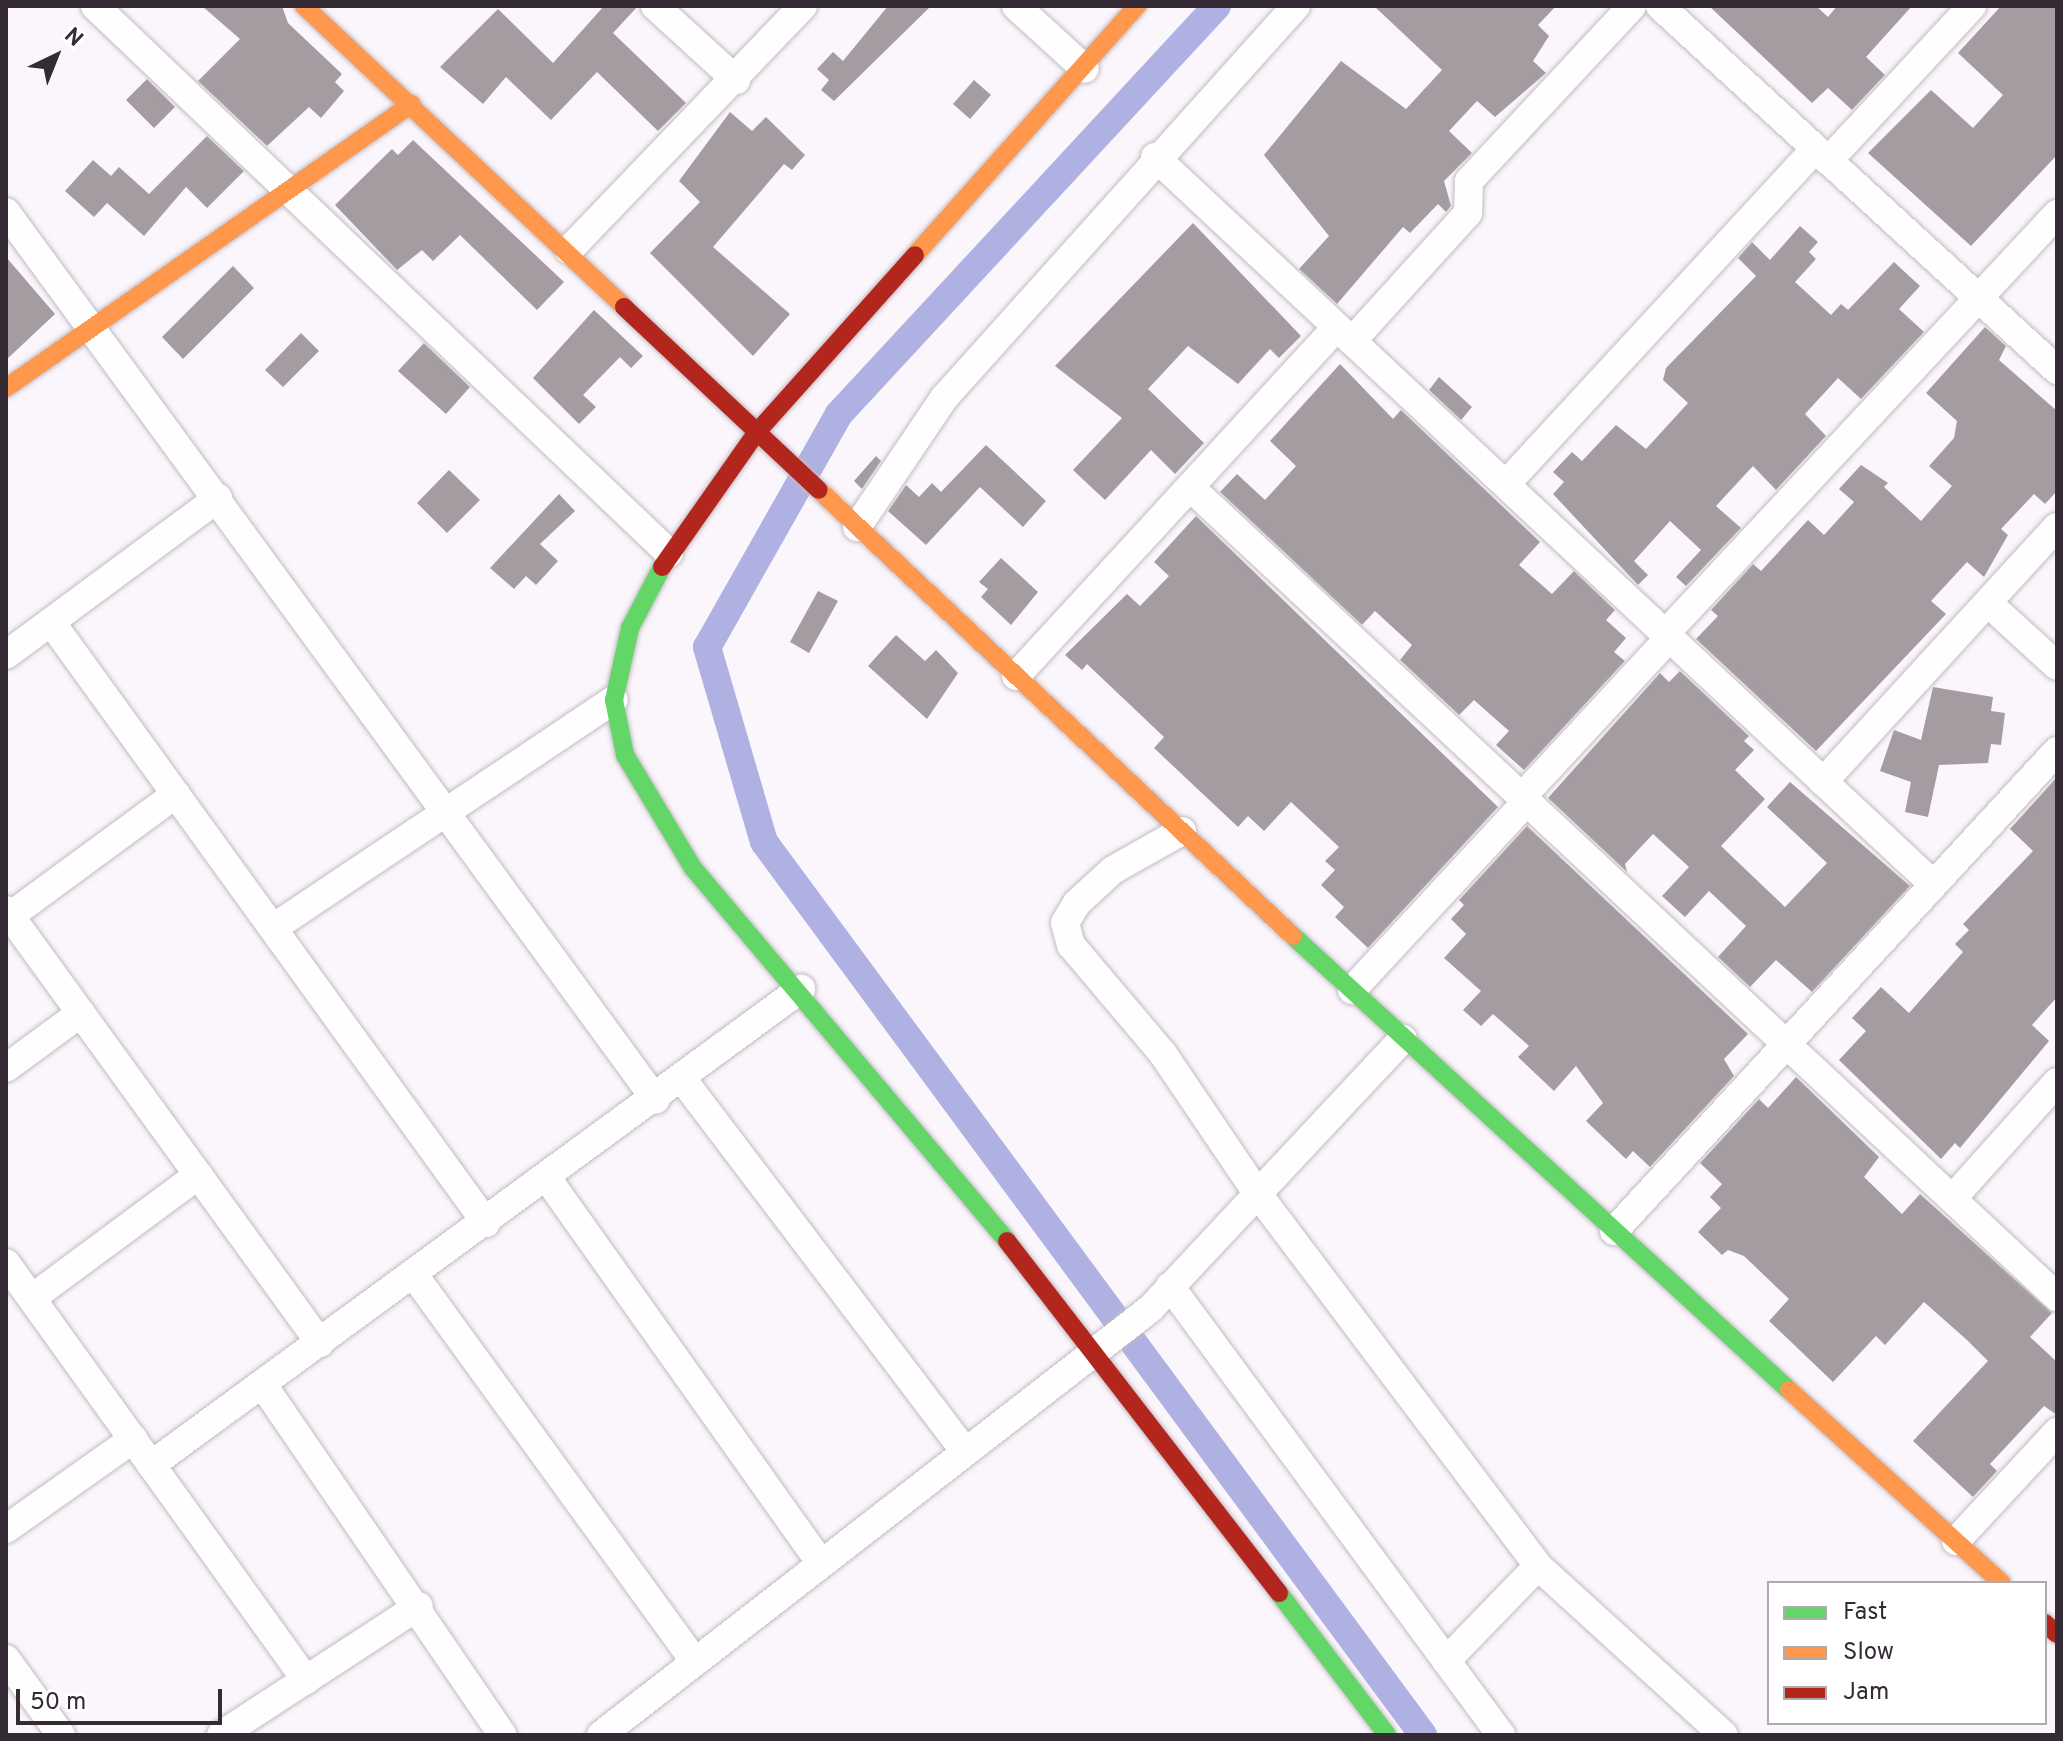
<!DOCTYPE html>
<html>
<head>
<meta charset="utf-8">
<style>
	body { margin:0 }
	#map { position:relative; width:2063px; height:1741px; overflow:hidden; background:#fbf6fb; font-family:Overpass,sans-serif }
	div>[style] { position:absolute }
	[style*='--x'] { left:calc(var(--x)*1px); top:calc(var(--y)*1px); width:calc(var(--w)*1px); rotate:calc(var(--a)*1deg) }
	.canal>* { height:28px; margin:-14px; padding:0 14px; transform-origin:14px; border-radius:14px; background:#afb1e2 }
	.building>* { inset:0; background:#a49ca1 }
	.roads { filter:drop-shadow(0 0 2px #c2bbc2) drop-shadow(0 0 2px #c2bbc2) }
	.street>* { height:28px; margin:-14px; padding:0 14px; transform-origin:14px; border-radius:14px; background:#fefefe }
	.fast>* { height:18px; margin:-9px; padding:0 9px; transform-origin:9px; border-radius:9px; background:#63d668 }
	.slow>* { height:18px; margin:-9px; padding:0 9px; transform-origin:9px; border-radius:9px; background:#ff974d }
	.jam>* { height:18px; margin:-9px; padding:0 9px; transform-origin:9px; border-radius:9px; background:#b3261e }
	span { translate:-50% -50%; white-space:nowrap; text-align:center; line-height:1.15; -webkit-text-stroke:8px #fff; paint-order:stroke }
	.frame { position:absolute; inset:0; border:8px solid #342b35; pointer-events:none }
	.legend { position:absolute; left:1767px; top:1581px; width:280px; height:144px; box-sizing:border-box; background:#fff; border:2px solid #aeaaae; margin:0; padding:10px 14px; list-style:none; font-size:24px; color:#342b35 }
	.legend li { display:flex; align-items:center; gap:16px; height:40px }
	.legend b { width:40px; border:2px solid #aeaaae }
	.north { position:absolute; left:16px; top:16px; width:80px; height:80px; -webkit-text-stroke:6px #fff; paint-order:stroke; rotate:43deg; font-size:22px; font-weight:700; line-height:32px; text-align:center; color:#342b35 }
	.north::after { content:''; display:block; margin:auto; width:28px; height:36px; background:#342b35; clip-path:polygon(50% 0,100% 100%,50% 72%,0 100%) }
	.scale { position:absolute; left:16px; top:1689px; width:206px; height:36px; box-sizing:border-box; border:4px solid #342b35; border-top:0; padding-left:10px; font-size:24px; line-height:28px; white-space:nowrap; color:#342b35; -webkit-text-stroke:6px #fff; paint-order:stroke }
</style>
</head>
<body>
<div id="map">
	<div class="canal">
		<div style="--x:1217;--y:6;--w:556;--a:132.81"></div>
		<div style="--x:839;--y:414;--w:268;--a:119.5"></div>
		<div style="--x:707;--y:647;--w:203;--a:73.7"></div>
		<div style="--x:764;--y:842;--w:1110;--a:53.57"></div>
	</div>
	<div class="building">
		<div style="clip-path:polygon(202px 6px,282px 6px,288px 23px,342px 74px,335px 82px,344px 91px,321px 118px,309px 107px,267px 146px,198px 81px,240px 39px)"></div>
		<div style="clip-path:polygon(604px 6px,638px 6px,613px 33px,686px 103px,658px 131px,597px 72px,551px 120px,506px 77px,483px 104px,440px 67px,498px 9px,553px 63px)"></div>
		<div style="clip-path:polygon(888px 6px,931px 6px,834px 101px,821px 90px,829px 80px,817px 69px,833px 52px,843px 61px)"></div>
		<div style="clip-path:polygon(1374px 6px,1556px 6px,1538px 25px,1549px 36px,1533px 61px,1546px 73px,1495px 117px,1477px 101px,1449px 131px,1472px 153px,1444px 181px,1451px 206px,1446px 212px,1438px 204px,1410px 233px,1403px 227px,1337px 304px,1299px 269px,1329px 236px,1264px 155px,1341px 61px,1406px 109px,1442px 70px)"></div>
		<div style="clip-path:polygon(1709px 6px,1816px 6px,1828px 17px,1837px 6px,1912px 6px,1866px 57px,1885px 75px,1852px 110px,1828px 88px,1812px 103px)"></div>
		<div style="clip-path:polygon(2001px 6px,2057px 6px,2057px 155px,1971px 246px,1868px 153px,1931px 90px,1973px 128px,2003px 95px,1958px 53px)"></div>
		<div style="clip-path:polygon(147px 79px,175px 107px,154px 128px,126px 100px)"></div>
		<div style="clip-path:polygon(974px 80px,991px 95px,970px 119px,953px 104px)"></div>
		<div style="clip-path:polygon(730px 112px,752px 131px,766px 117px,805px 155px,792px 170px,784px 164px,713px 247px,790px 314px,753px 356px,650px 253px,700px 202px,679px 181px)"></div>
		<div style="clip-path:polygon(207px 136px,244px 171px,207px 208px,186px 187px,144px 236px,107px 203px,94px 217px,65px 191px,93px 160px,111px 176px,119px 167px,149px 194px)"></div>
		<div style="clip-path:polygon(413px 140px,564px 282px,537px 310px,460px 235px,433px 261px,422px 250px,397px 270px,335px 205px,392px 149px,398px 155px)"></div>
		<div style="clip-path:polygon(1193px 223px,1301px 336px,1279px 358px,1270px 349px,1238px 384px,1188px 346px,1148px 389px,1204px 443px,1175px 474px,1151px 450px,1105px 500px,1073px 470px,1122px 418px,1055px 366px)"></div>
		<div style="clip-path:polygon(1800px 226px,1818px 242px,1809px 252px,1816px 259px,1795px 282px,1831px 315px,1841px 304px,1848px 310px,1894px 262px,1920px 286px,1899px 309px,1924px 332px,1861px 399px,1838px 378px,1805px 414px,1826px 436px,1776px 490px,1753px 466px,1716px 506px,1741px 528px,1686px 586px,1676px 577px,1701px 550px,1670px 521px,1634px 561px,1648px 575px,1638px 585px,1553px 494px,1564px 482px,1553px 472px,1572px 452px,1582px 461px,1616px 425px,1646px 449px,1688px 403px,1663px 380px,1666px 368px,1756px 276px,1738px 258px,1752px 242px,1770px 260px)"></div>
		<div style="clip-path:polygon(6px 257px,55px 314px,6px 360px)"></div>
		<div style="clip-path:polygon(233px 266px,254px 288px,183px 359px,162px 337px)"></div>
		<div style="clip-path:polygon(594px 310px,643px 356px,631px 368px,620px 357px,583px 395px,596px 407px,579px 424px,533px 378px)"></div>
		<div style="clip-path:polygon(1985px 327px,2006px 346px,1999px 360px,2057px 411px,2057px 491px,2045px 504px,2034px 494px,2001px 529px,2008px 535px,1984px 577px,1967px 562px,1931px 601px,1946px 614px,1816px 751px,1696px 639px,1718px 616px,1711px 610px,1753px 564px,1761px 571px,1808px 520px,1824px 535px,1854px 502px,1839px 489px,1861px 465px,1888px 483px,1884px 487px,1921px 521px,1952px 486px,1929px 466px,1954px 438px,1957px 421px,1926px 393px)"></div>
		<div style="clip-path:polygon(301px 333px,319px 351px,283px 387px,265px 370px)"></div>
		<div style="clip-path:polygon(424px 343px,470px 387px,446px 414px,398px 371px)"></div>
		<div style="clip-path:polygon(1340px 364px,1393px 419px,1401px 410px,1540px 542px,1519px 565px,1552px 594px,1574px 571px,1615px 610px,1606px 620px,1626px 638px,1614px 652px,1625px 661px,1524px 770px,1496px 745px,1509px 731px,1474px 700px,1459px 715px,1400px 660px,1412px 645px,1375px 611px,1362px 625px,1220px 492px,1237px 474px,1265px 500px,1296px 466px,1270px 441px)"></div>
		<div style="clip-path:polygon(1439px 377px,1472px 407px,1461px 420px,1429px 390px)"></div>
		<div style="clip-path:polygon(986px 445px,1046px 501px,1023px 527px,980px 487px,926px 545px,888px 511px,906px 485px,919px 497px,932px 483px,941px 492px)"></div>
		<div style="clip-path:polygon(876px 456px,881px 461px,862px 489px,854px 481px)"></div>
		<div style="clip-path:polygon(449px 470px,480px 500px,447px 533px,417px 503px)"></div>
		<div style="clip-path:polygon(559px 494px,575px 511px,540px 544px,558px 561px,536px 585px,526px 576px,514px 589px,490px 568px)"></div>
		<div style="clip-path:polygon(1196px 516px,1498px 807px,1368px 948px,1335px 917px,1344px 907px,1321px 885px,1335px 870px,1325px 861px,1339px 847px,1291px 802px,1264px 831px,1248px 816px,1238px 827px,1154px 748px,1164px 737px,1087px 664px,1082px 670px,1065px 655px,1127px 594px,1140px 606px,1169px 576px,1154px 562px)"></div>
		<div style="clip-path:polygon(1001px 558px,1038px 592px,1011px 625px,981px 597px,988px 589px,979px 582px)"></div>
		<div style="clip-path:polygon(818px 591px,838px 601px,809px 653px,790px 642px)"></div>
		<div style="clip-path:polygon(896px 635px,925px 661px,936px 650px,958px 673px,927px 719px,868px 666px)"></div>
		<div style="clip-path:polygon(1680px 671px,1749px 736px,1744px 741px,1754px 750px,1735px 770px,1765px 799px,1721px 846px,1785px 907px,1827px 863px,1767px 807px,1790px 782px,1910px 886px,1812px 992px,1776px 960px,1750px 987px,1718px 957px,1746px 926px,1709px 891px,1685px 917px,1662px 896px,1689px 867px,1653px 834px,1625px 864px,1627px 872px,1548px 798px,1660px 673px,1669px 682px)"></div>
		<div style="clip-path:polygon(1933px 687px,1993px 697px,1991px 711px,2005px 713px,2001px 745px,1991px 744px,1988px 763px,1939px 765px,1928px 817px,1905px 812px,1911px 782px,1880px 771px,1894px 730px,1921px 740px)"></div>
		<div style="clip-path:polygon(2057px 777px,2057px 997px,2032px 1025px,2049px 1041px,1960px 1148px,1955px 1143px,1941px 1159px,1839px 1060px,1866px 1031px,1852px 1018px,1881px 987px,1909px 1013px,1963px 952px,1955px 944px,1969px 930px,1963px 924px,2033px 851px,2010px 829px)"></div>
		<div style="clip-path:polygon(1527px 826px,1748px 1034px,1724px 1059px,1734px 1076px,1650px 1167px,1633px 1151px,1626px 1159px,1586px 1121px,1603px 1103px,1576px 1066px,1554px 1091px,1518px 1057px,1529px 1046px,1493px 1014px,1481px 1026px,1463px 1010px,1481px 991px,1444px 958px,1466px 934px,1451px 919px,1464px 905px,1459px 900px)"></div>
		<div style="clip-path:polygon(1796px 1077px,1879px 1157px,1864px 1177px,1902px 1214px,1920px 1194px,2052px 1313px,2030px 1337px,2057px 1362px,2057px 1415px,2044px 1406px,1990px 1464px,1997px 1471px,1973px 1497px,1913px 1441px,1988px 1361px,1967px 1340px,1924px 1302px,1885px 1345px,1876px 1336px,1833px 1382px,1769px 1321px,1789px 1299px,1744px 1256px,1728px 1250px,1722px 1255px,1698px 1232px,1721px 1208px,1710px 1197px,1722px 1184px,1700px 1163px,1759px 1099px,1768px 1108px)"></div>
	</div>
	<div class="roads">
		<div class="street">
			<div style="--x:95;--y:6;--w:793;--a:43.62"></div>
			<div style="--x:655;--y:6;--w:110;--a:42.4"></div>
			<div style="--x:1016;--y:6;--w:93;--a:42.4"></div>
			<div style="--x:1660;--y:6;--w:539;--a:42.52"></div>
			<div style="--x:1155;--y:157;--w:1065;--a:43.06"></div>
			<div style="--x:1828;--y:161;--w:212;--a:-47.1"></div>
			<div style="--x:6;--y:212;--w:1100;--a:53.8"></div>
			<div style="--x:569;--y:250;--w:338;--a:-46.2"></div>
			<div style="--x:1352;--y:341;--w:173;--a:-47.8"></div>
			<div style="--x:1468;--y:213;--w:32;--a:-88"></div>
			<div style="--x:1469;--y:181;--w:239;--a:-47"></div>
			<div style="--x:1507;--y:483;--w:454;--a:-47.3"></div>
			<div style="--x:1190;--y:487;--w:1187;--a:43.05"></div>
			<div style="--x:857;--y:527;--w:156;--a:-56"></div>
			<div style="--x:944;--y:398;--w:527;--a:-48.08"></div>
			<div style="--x:1988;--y:603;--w:93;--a:42.4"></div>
			<div style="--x:51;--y:622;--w:742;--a:54.1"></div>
			<div style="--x:1666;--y:633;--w:573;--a:-46.98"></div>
			<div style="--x:6;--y:655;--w:264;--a:-36.5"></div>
			<div style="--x:1016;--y:676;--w:474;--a:-47.4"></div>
			<div style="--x:1823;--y:782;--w:346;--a:-47.5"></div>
			<div style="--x:1521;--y:798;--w:219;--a:-47.2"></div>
			<div style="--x:1182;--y:831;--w:79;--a:150.5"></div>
			<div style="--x:1113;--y:870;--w:49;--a:137.5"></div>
			<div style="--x:1077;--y:903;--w:23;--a:121"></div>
			<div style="--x:1065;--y:923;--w:23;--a:75"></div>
			<div style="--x:1071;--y:945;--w:143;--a:49.8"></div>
			<div style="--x:1163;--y:1054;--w:164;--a:55.9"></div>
			<div style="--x:1255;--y:1190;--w:471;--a:53"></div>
			<div style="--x:1538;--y:1566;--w:251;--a:42.3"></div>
			<div style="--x:6;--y:910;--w:535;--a:54.05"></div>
			<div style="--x:10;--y:916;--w:206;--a:-36.3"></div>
			<div style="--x:273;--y:928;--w:410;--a:-33.8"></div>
			<div style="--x:1352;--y:990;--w:256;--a:-47.2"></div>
			<div style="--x:6;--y:1068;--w:93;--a:-36.3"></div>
			<div style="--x:683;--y:1080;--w:462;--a:52.8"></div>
			<div style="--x:547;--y:1178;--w:471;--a:54.6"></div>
			<div style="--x:1952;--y:1199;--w:157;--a:-48.1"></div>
			<div style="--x:1614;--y:1231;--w:653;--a:-47.3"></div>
			<div style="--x:6;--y:1263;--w:514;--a:54.27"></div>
			<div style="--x:414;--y:1275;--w:477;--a:54"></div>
			<div style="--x:1170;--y:1286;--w:558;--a:53.6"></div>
			<div style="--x:32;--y:1298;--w:207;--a:-36.5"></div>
			<div style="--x:263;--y:1385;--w:424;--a:55.6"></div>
			<div style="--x:151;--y:1465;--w:806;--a:-36.22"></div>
			<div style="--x:6;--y:1529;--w:156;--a:-35.3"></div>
			<div style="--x:1956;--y:1541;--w:149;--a:-47.2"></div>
			<div style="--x:6;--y:1659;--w:94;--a:54.1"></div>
			<div style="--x:1446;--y:1661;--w:132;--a:-45.9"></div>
			<div style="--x:221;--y:1735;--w:236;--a:-33.1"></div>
			<div style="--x:601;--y:1735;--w:695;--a:-37.81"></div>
			<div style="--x:1150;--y:1309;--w:370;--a:-46.9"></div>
		</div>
		<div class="fast">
			<div style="--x:662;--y:567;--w:69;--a:117.7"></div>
			<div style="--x:630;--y:628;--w:74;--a:102.5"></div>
			<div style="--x:614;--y:700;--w:56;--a:78.7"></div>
			<div style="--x:625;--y:755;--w:132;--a:59"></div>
			<div style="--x:693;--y:868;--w:488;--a:49.9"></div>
			<div style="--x:1293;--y:936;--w:672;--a:42.47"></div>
			<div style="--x:1279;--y:1593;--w:178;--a:52.7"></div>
		</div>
		<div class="slow">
			<div style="--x:304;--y:6;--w:439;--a:43.2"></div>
			<div style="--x:915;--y:255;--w:334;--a:-48.3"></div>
			<div style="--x:6;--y:388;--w:495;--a:-35"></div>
			<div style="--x:819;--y:490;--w:651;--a:43.26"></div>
			<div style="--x:1789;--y:1390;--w:287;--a:42.2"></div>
		</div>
		<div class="jam">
			<div style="--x:624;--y:307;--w:267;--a:43.2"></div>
			<div style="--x:662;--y:567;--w:165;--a:-54.9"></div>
			<div style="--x:757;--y:432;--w:237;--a:-48.2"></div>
			<div style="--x:1007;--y:1241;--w:445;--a:52.3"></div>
			<div style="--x:2045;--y:1623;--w:16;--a:43"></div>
		</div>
	</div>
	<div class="frame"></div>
	<ul class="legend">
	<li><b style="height:10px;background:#63d668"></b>Fast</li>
	<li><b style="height:10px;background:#ff974d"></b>Slow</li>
	<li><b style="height:10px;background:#b3261e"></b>Jam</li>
	</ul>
	<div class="north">N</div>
	<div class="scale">50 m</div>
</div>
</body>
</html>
